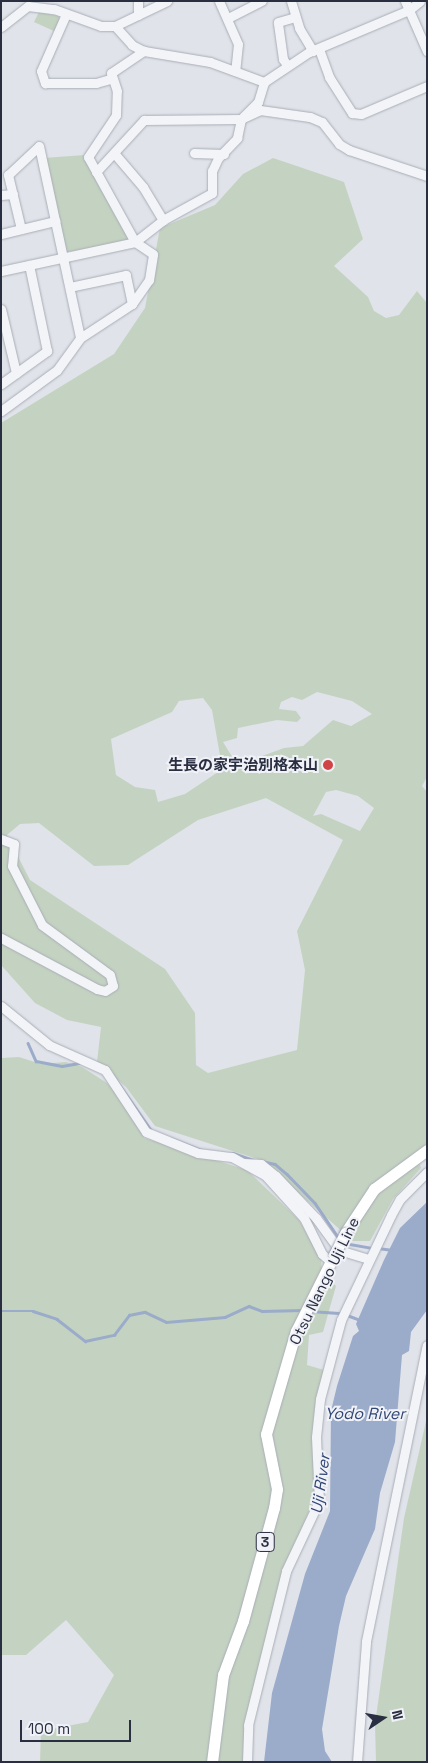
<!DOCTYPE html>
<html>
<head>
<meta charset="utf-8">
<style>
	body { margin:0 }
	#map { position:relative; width:428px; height:1763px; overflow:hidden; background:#e0e3e9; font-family:"Space Grotesk","Noto Sans JP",sans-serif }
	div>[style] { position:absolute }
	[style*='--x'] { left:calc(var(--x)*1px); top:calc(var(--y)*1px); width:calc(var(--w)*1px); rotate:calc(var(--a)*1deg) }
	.green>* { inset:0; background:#c4d3c1 }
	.water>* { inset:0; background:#9babca }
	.stream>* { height:2.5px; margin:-1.25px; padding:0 1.25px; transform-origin:1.25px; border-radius:1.25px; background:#9babca }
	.roads { filter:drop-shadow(0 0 1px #a9adb7) drop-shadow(0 0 1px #a9adb7) }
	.minor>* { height:9px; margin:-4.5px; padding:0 4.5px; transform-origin:4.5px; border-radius:4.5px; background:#f3f4f8 }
	.major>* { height:11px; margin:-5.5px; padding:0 5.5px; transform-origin:5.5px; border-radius:5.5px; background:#fff }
	.bridges { filter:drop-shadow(0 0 1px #9fa5b5) drop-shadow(0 0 1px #9fa5b5) }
	.major-bridge>* { height:11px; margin:-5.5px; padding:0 5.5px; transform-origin:5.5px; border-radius:5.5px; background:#fff }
	.dots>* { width:14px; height:14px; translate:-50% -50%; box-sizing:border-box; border:2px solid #f0f2f7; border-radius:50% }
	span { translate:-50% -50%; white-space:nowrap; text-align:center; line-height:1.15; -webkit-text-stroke:4px #f0f2f7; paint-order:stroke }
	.shield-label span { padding:1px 4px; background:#f0f2f7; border:1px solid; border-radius:4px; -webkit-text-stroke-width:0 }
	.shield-label { font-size:14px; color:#292e41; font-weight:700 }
	.poi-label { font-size:15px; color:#292e41; font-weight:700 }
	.right { translate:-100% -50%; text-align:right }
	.street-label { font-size:15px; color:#292e41 }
	.water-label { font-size:16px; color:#324776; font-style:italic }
	.frame { position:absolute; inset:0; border:2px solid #292e41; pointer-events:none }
	.north { position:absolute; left:358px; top:1693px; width:50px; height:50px; -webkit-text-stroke:4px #f0f2f7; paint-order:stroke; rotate:78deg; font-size:14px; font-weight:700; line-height:20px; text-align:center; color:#292e41 }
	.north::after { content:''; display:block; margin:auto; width:18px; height:22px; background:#292e41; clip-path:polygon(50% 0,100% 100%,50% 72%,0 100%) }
	.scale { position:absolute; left:20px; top:1720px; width:111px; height:22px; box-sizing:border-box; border:2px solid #292e41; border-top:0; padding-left:6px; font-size:15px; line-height:18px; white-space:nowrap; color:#292e41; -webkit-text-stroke:4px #f0f2f7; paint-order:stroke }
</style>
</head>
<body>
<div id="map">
	<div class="green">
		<div style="clip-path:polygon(39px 12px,58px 16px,61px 21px,56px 32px,34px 22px)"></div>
		<div style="clip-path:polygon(85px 155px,131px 240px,67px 252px,63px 251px,43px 158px)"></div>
		<div style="clip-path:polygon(evenodd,273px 158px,344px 182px,363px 239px,334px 266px,368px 297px,374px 311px,386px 318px,399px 315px,417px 291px,427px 303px,427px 777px,422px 786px,427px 792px,427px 1144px,416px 1152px,421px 1168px,393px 1199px,370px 1241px,353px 1241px,261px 1160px,155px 1126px,126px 1087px,97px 1062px,101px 1027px,67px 1020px,35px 1003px,1px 965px,1px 423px,114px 354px,145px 308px,160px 228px,215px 205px,243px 174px,273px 158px,317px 692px,352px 701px,372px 714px,351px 726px,333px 720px,303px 746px,284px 748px,218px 772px,185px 794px,158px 802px,155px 790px,135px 787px,116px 775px,111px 739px,172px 712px,179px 701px,203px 698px,212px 710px,222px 767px,236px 763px,223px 742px,237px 738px,238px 728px,277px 720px,297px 722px,301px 718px,296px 711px,279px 709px,281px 702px,292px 697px,302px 700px,317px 692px,273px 158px,336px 790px,358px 796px,374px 808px,360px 831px,321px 814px,313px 816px,326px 792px,336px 790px,273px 158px,266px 798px,343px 840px,297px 931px,305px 970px,297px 1050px,208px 1073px,196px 1065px,195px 1013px,165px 969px,30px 880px,7px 835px,20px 824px,39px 823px,94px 866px,128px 865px,198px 820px,266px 798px)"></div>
		<div style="clip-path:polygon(19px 1057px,41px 1064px,66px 1062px,82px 1067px,107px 1083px,132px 1112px,144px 1138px,247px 1170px,299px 1220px,321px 1259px,322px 1272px,336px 1286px,323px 1332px,309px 1335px,307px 1365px,324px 1370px,313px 1501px,287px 1566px,250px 1700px,243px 1762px,40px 1762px,41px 1731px,88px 1722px,114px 1675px,66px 1620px,26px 1655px,1px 1655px,1px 1058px)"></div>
		<div style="clip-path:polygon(427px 1417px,427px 1762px,376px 1762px,375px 1724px,404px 1518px)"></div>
	</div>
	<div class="water">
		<div style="clip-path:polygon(427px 1202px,427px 1310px,411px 1332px,409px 1351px,402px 1355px,395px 1442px,380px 1493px,375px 1529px,346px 1596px,339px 1626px,322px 1729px,325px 1751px,332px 1762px,264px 1762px,272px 1693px,305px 1574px,330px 1511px,331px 1411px,337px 1386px,353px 1336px,359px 1331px,356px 1324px,384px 1260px,400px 1228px)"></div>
	</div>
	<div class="stream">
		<div style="--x:28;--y:1043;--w:20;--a:66"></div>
		<div style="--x:36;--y:1061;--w:26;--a:11"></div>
		<div style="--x:62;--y:1066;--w:17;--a:-10"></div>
		<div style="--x:112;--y:1074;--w:68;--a:55.1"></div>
		<div style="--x:170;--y:1138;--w:34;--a:21"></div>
		<div style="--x:233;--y:1153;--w:21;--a:19"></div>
		<div style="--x:261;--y:1161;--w:14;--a:12"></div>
		<div style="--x:275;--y:1164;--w:16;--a:40"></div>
		<div style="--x:287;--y:1174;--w:40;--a:46"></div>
		<div style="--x:315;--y:1203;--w:41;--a:55.9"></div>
		<div style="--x:344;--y:1243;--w:29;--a:10"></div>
		<div style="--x:378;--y:1248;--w:14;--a:8"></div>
		<div style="--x:1;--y:1311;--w:32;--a:0"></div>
		<div style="--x:33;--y:1311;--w:25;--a:18"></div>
		<div style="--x:57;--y:1319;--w:36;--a:38"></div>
		<div style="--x:85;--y:1341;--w:30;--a:-12"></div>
		<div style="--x:114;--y:1335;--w:25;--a:-53"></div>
		<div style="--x:129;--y:1315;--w:16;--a:-11"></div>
		<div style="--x:145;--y:1312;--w:23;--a:25"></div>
		<div style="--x:166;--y:1322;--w:59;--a:-4.8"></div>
		<div style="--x:225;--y:1317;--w:26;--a:-25"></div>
		<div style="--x:249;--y:1306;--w:14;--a:21"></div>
		<div style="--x:262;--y:1311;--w:40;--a:-1.4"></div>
		<div style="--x:310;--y:1311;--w:32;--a:4"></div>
		<div style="--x:347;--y:1315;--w:14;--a:21"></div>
	</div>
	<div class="roads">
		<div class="minor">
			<div style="--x:138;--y:1;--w:14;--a:90"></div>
			<div style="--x:219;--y:1;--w:47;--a:66.2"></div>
			<div style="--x:238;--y:44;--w:27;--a:96"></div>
			<div style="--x:291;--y:1;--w:28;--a:73"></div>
			<div style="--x:299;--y:28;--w:27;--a:59"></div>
			<div style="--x:405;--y:1;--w:55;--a:66.3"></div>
			<div style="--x:66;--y:14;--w:62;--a:113.7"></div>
			<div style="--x:41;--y:71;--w:13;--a:72"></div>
			<div style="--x:45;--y:83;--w:51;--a:0"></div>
			<div style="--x:96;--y:83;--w:15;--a:-16"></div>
			<div style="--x:228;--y:18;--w:38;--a:-27"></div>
			<div style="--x:115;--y:26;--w:58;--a:-25.7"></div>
			<div style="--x:1;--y:27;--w:34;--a:-38"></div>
			<div style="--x:28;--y:6;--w:26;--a:7"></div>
			<div style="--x:54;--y:9;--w:50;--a:19.9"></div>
			<div style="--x:101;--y:26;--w:14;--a:0"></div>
			<div style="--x:115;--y:26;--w:25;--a:48"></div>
			<div style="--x:132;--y:45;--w:13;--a:27"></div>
			<div style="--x:144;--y:51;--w:67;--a:9.5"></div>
			<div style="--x:210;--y:62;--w:58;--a:20.3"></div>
			<div style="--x:264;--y:82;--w:54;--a:-33.7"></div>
			<div style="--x:309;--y:52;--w:108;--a:-22.8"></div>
			<div style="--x:409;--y:10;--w:14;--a:-39"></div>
			<div style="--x:319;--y:49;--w:30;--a:70"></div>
			<div style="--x:329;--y:77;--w:43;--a:57.4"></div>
			<div style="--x:352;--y:113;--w:9;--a:6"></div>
			<div style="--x:361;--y:114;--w:72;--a:-23"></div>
			<div style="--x:287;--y:65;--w:7;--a:-124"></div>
			<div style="--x:283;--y:59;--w:37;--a:-98"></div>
			<div style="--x:278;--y:22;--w:18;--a:-16"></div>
			<div style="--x:39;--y:146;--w:196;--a:77.9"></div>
			<div style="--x:114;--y:153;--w:45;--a:49.5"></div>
			<div style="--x:143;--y:187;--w:39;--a:59"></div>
			<div style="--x:194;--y:153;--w:30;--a:2"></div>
			<div style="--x:96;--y:172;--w:71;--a:-47.3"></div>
			<div style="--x:144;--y:120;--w:97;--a:-0.6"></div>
			<div style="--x:241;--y:119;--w:24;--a:-45"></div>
			<div style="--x:258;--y:102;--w:21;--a:-73"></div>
			<div style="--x:1;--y:195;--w:12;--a:-5"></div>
			<div style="--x:21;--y:229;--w:56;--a:-103.5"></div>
			<div style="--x:8;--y:175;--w:42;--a:-43.1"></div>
			<div style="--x:1;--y:234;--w:56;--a:-13.5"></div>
			<div style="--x:1;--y:271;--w:137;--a:-12.2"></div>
			<div style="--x:135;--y:242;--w:36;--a:-38"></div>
			<div style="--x:163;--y:220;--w:56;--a:-28.9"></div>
			<div style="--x:212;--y:193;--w:22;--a:-90"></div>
			<div style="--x:212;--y:171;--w:14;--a:-65"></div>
			<div style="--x:218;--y:158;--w:28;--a:-46"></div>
			<div style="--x:237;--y:138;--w:19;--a:-78"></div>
			<div style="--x:241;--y:119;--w:21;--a:-25"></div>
			<div style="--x:260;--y:110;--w:50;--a:8"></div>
			<div style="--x:310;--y:117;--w:13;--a:23"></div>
			<div style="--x:322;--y:122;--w:28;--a:52"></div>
			<div style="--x:339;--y:144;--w:12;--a:31"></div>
			<div style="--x:349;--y:150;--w:82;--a:18.4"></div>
			<div style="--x:132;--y:304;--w:29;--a:-55"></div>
			<div style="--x:149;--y:280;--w:26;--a:-81"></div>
			<div style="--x:153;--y:254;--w:22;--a:-146"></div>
			<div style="--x:135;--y:242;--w:97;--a:-118.9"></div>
			<div style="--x:88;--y:157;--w:50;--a:-56.3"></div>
			<div style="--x:116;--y:115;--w:24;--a:-88"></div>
			<div style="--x:117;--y:91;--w:19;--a:-108"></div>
			<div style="--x:111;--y:73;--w:40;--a:-34"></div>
			<div style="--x:1;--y:309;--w:66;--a:76.8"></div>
			<div style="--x:1;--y:384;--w:57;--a:-35.7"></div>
			<div style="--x:47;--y:351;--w:88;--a:-101.8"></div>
			<div style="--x:1;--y:411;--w:69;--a:-36.2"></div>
			<div style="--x:57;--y:370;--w:39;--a:-54"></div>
			<div style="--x:80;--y:338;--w:62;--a:-33.2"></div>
			<div style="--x:132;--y:304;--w:30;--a:-102"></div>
			<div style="--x:126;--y:275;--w:57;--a:167.9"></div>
			<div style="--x:1;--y:839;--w:14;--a:21"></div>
			<div style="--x:14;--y:844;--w:22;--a:95"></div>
			<div style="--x:12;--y:866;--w:66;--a:63"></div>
			<div style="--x:42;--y:925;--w:84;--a:36.3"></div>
			<div style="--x:110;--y:975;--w:11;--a:75"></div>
			<div style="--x:113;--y:986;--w:9;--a:148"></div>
			<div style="--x:105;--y:991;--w:8;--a:-166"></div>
			<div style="--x:97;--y:989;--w:109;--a:-152"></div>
			<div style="--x:1;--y:1006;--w:62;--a:39.1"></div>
			<div style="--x:49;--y:1045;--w:61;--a:24.1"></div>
			<div style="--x:105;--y:1070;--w:74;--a:56.5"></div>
			<div style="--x:146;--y:1132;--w:56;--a:22"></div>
			<div style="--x:198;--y:1153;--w:34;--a:7"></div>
			<div style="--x:232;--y:1157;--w:38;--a:29"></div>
			<div style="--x:265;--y:1175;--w:58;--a:47.8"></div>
			<div style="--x:304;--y:1218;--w:40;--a:63.4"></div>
			<div style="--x:322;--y:1254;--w:12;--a:42"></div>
			<div style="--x:244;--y:1163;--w:17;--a:3"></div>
			<div style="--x:261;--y:1164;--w:19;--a:39"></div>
			<div style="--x:276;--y:1176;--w:58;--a:46.4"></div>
			<div style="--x:316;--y:1218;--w:39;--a:54"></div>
			<div style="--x:339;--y:1250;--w:30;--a:17"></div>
			<div style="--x:247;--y:1762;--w:37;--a:-88"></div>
			<div style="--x:248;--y:1725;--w:159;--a:-76.1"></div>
			<div style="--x:286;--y:1571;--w:77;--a:-64.8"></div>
			<div style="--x:319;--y:1501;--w:64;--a:-92.7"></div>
			<div style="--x:316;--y:1437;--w:38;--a:-84"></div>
			<div style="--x:320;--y:1399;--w:82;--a:-75.1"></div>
			<div style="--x:341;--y:1320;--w:116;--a:-64.5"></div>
			<div style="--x:391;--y:1215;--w:18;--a:-61"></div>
			<div style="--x:400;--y:1199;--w:38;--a:-45"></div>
			<div style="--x:357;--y:1762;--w:121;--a:-85.7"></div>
			<div style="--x:366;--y:1641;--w:302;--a:-78.4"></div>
		</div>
		<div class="major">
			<div style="--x:345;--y:1233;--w:53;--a:-56.6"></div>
			<div style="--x:374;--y:1189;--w:66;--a:-36.3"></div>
			<div style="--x:212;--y:1762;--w:88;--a:-82.8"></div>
			<div style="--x:223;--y:1675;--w:58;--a:-69.7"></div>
			<div style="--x:243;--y:1621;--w:117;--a:-74.7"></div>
			<div style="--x:274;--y:1508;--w:19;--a:-81"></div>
			<div style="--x:277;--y:1489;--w:56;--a:-101.3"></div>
			<div style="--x:266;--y:1434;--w:107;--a:-73.8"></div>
			<div style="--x:296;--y:1331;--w:85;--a:-63.4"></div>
		</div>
	</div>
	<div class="bridges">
		<div class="major-bridge">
			<div style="--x:334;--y:1255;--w:25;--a:-63"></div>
		</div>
	</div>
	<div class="dots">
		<div style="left:328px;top:765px;background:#d04446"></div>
	</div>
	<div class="shield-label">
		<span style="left:265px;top:1542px">3</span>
	</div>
	<div class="poi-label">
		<span class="right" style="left:318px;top:765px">生長の家宇治別格本山</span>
	</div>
	<div class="street-label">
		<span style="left:324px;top:1281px;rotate:-64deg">Otsu Nango Uji Line</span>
	</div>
	<div class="water-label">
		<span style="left:365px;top:1414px">Yodo River</span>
		<span style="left:321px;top:1484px;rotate:-82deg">Uji River</span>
	</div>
	<div class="frame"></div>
	<div class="north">N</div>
	<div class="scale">100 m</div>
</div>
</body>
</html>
